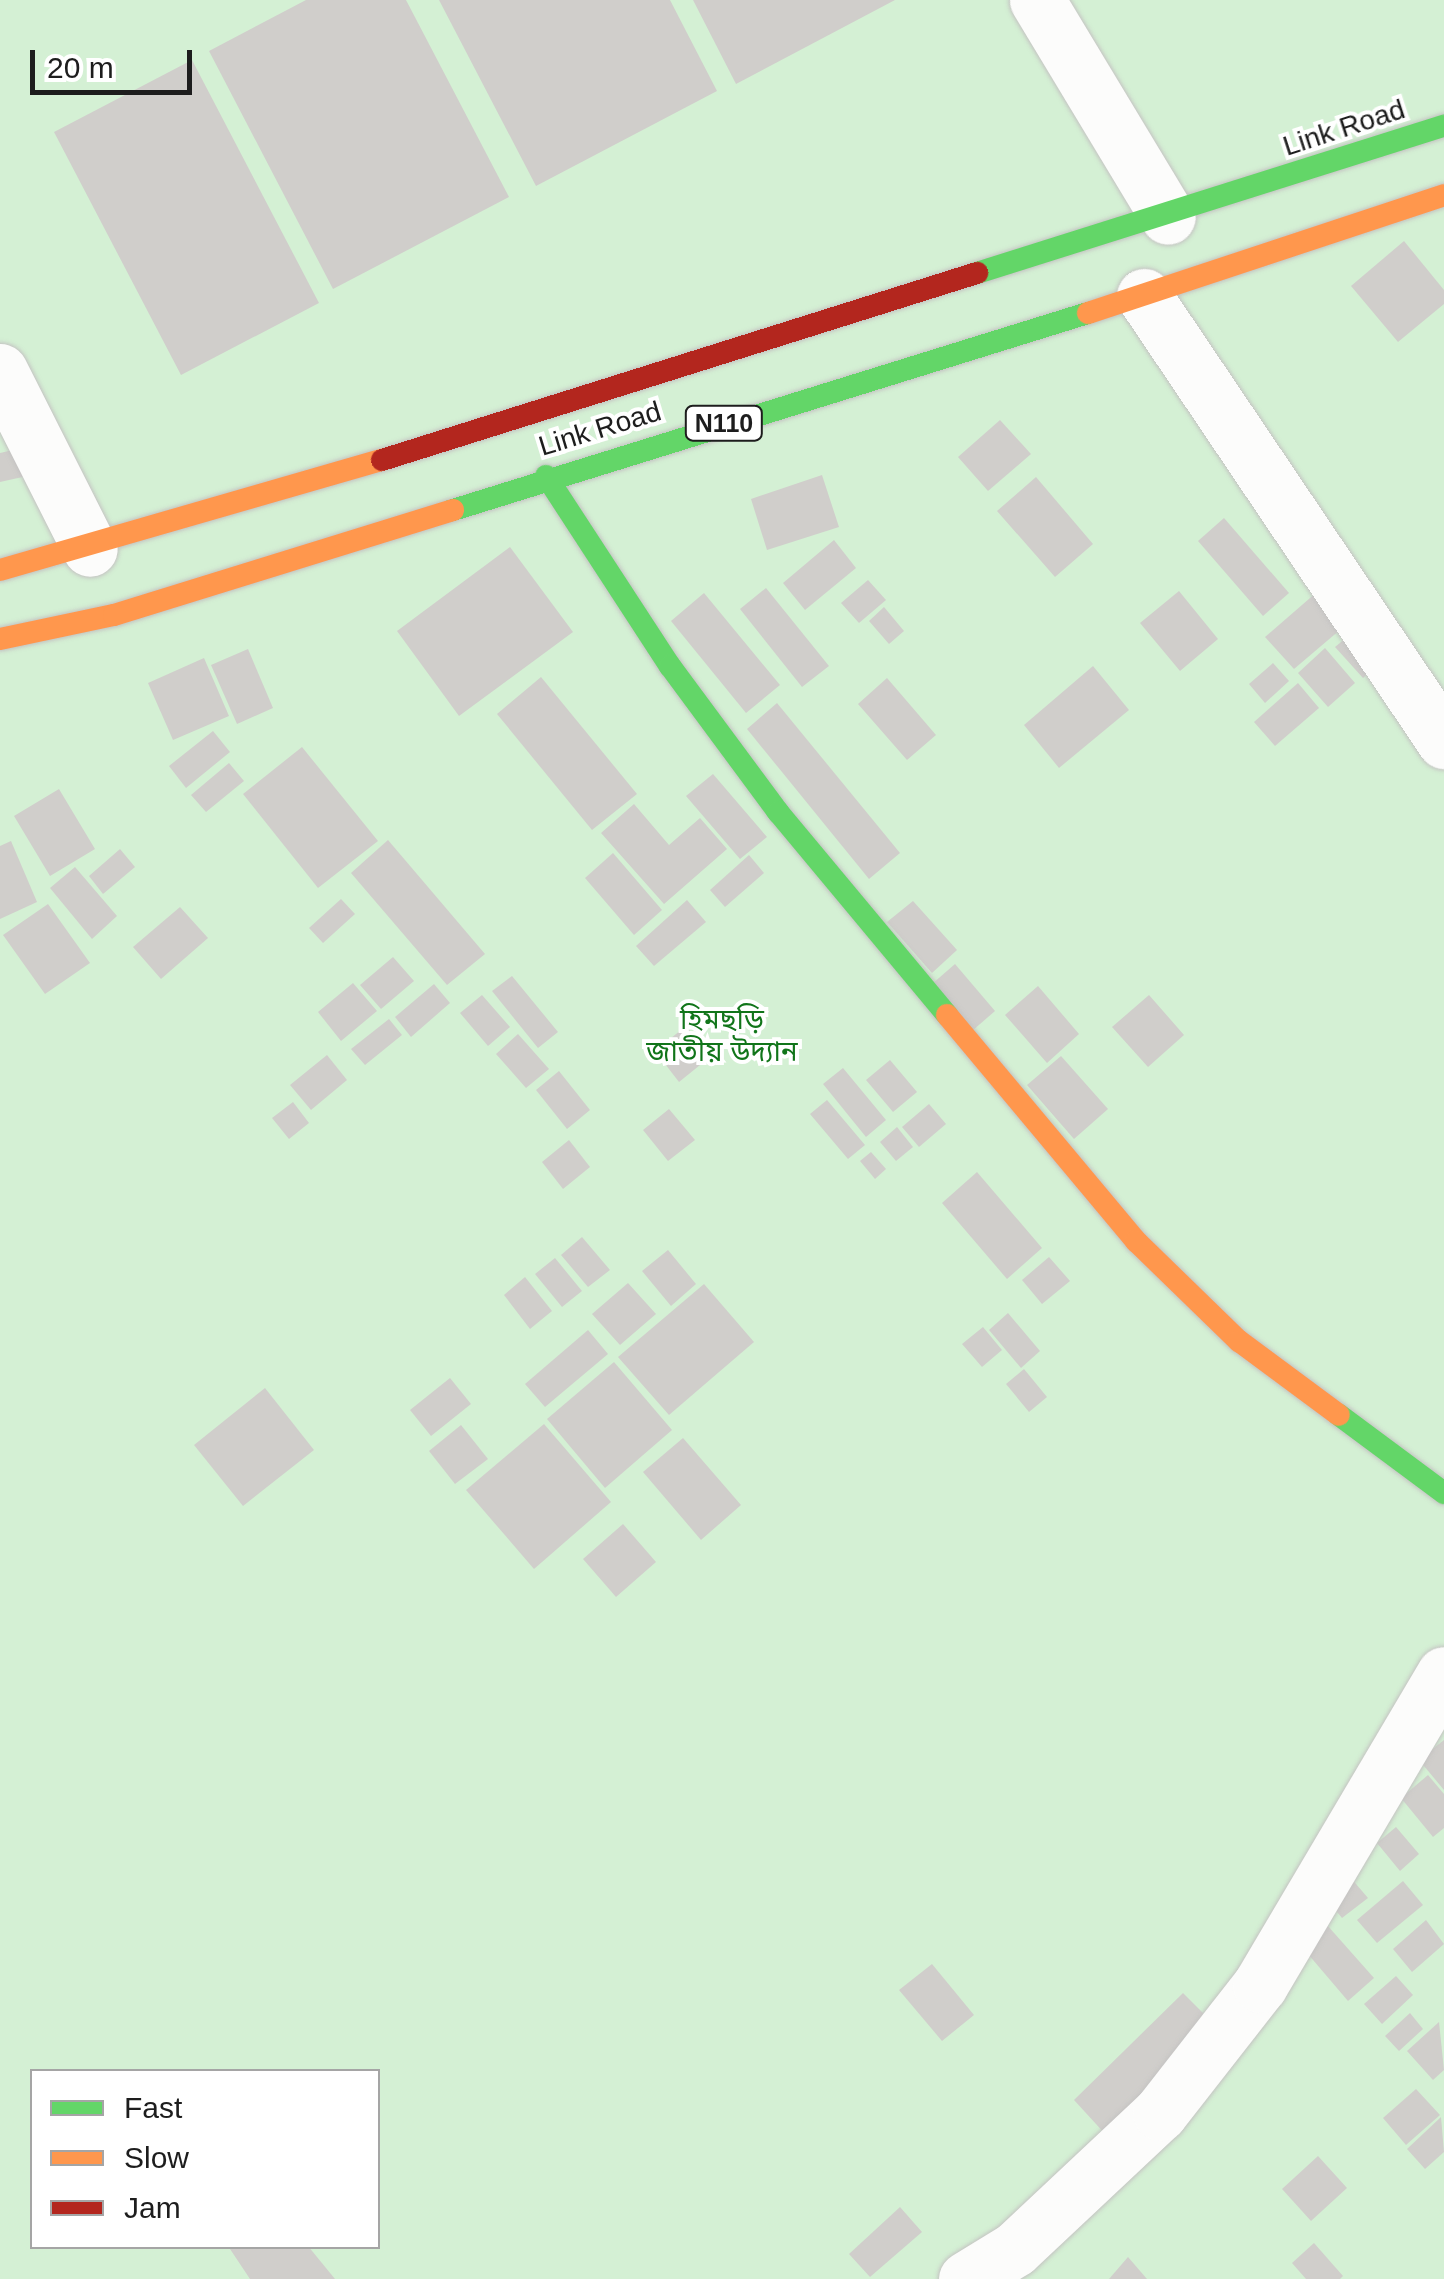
<!DOCTYPE html>
<html>
<head>
<meta charset="utf-8">
<style>
	body { margin:0 }
	#map { position:relative; width:1444px; height:2279px; overflow:hidden; background:#ebe9e6; font-family:Arial,"Noto Sans Bengali",sans-serif }
	div>[style] { position:absolute }
	[style*='--x'] { left:calc(var(--x)*1px); top:calc(var(--y)*1px); width:calc(var(--w)*1px); rotate:calc(var(--a)*1deg) }
	.park>* { inset:0; background:#d4f0d4 }
	.building>* { inset:0; background:#d0cecb }
	.roads { filter:drop-shadow(0 0 2px #c4c3c2) drop-shadow(0 0 2px #c4c3c2) }
	.street>* { height:55px; margin:-27.5px; padding:0 27.5px; transform-origin:27.5px; border-radius:27.5px; background:#fcfcfb }
	.fast>* { height:22px; margin:-11px; padding:0 11px; transform-origin:11px; border-radius:11px; background:#63d668 }
	.slow>* { height:22px; margin:-11px; padding:0 11px; transform-origin:11px; border-radius:11px; background:#ff974d }
	.jam>* { height:22px; margin:-11px; padding:0 11px; transform-origin:11px; border-radius:11px; background:#b3261e }
	span { translate:-50% -50%; white-space:nowrap; text-align:center; line-height:1.15; -webkit-text-stroke:8px #fff; paint-order:stroke }
	.shield-label span { padding:2px 8px; background:#fff; border:2px solid; border-radius:8px; -webkit-text-stroke-width:0 }
	.shield-label { font-size:25px; color:#1d1d1d; font-weight:700 }
	.street-label { font-size:28px; color:#1d1d1d }
	.park-label { font-size:28px; color:#11751a }
	.legend { position:absolute; left:30px; top:2069px; width:350px; height:180px; box-sizing:border-box; background:#fff; border:2px solid #a5a5a5; margin:0; padding:12px 18px; list-style:none; font-size:30px; color:#1d1d1d }
	.legend li { display:flex; align-items:center; gap:20px; height:50px }
	.legend b { width:50px; border:2px solid #a5a5a5 }
	.scale { position:absolute; left:30px; top:50px; width:162px; height:45px; box-sizing:border-box; border:5px solid #1d1d1d; border-top:0; padding-left:12px; font-size:30px; line-height:35px; white-space:nowrap; color:#1d1d1d; -webkit-text-stroke:8px #fff; paint-order:stroke }
</style>
</head>
<body>
<div id="map">
	<div class="park">
		<div style="clip-path:polygon(evenodd,0 0,1444px 0,1444px 2279px,0 2279px,0 0,32px 2072px,378px 2072px,378px 2246px,32px 2246px,32px 2072px)"></div>
	</div>
	<div class="building">
		<div style="clip-path:polygon(306px 0,406px 0,509px 197px,333px 289px,209px 51px)"></div>
		<div style="clip-path:polygon(439px 0,670px 0,717px 91px,536px 186px)"></div>
		<div style="clip-path:polygon(693px 0,895px 0,736px 84px)"></div>
		<div style="clip-path:polygon(192px 60px,319px 303px,181px 375px,54px 132px)"></div>
		<div style="clip-path:polygon(1404px 241px,1444px 290px,1444px 304px,1398px 342px,1351px 286px)"></div>
		<div style="clip-path:polygon(1000px 420px,1031px 454px,988px 491px,958px 457px)"></div>
		<div style="clip-path:polygon(30px 446px,36px 474px,0 482px,0 453px)"></div>
		<div style="clip-path:polygon(822px 475px,839px 527px,767px 550px,751px 499px)"></div>
		<div style="clip-path:polygon(1036px 477px,1093px 544px,1055px 577px,997px 511px)"></div>
		<div style="clip-path:polygon(1224px 518px,1289px 593px,1263px 616px,1198px 541px)"></div>
		<div style="clip-path:polygon(834px 540px,856px 568px,805px 610px,783px 583px)"></div>
		<div style="clip-path:polygon(510px 547px,573px 632px,459px 716px,397px 631px)"></div>
		<div style="clip-path:polygon(868px 580px,886px 600px,859px 623px,841px 603px)"></div>
		<div style="clip-path:polygon(1325px 585px,1354px 618px,1294px 669px,1265px 637px)"></div>
		<div style="clip-path:polygon(766px 588px,829px 666px,802px 687px,740px 609px)"></div>
		<div style="clip-path:polygon(1179px 591px,1218px 639px,1180px 671px,1140px 623px)"></div>
		<div style="clip-path:polygon(704px 593px,780px 685px,746px 713px,671px 621px)"></div>
		<div style="clip-path:polygon(884px 607px,904px 631px,889px 644px,869px 621px)"></div>
		<div style="clip-path:polygon(1352px 633px,1378px 664px,1363px 678px,1335px 647px)"></div>
		<div style="clip-path:polygon(1325px 648px,1355px 683px,1328px 707px,1298px 673px)"></div>
		<div style="clip-path:polygon(248px 649px,273px 708px,237px 724px,211px 665px)"></div>
		<div style="clip-path:polygon(204px 658px,229px 716px,173px 740px,148px 683px)"></div>
		<div style="clip-path:polygon(1273px 663px,1289px 681px,1265px 703px,1249px 684px)"></div>
		<div style="clip-path:polygon(1093px 666px,1129px 710px,1059px 768px,1024px 725px)"></div>
		<div style="clip-path:polygon(541px 677px,637px 794px,592px 830px,497px 714px)"></div>
		<div style="clip-path:polygon(887px 678px,936px 735px,907px 760px,858px 704px)"></div>
		<div style="clip-path:polygon(1298px 683px,1319px 708px,1275px 746px,1254px 722px)"></div>
		<div style="clip-path:polygon(777px 703px,900px 853px,869px 879px,747px 729px)"></div>
		<div style="clip-path:polygon(213px 731px,230px 752px,186px 788px,169px 766px)"></div>
		<div style="clip-path:polygon(302px 747px,378px 841px,318px 888px,243px 794px)"></div>
		<div style="clip-path:polygon(229px 763px,244px 781px,206px 812px,191px 795px)"></div>
		<div style="clip-path:polygon(713px 774px,767px 837px,740px 859px,686px 796px)"></div>
		<div style="clip-path:polygon(59px 789px,95px 849px,50px 876px,14px 816px)"></div>
		<div style="clip-path:polygon(634px 804px,669px 845px,700px 818px,727px 849px,664px 904px,601px 833px)"></div>
		<div style="clip-path:polygon(388px 840px,485px 954px,447px 985px,351px 873px)"></div>
		<div style="clip-path:polygon(11px 841px,37px 902px,0 919px,0 846px)"></div>
		<div style="clip-path:polygon(120px 849px,135px 867px,103px 894px,89px 876px)"></div>
		<div style="clip-path:polygon(613px 853px,662px 910px,634px 935px,585px 878px)"></div>
		<div style="clip-path:polygon(749px 855px,764px 873px,725px 907px,710px 890px)"></div>
		<div style="clip-path:polygon(75px 867px,117px 916px,92px 939px,50px 888px)"></div>
		<div style="clip-path:polygon(341px 899px,355px 914px,323px 943px,309px 928px)"></div>
		<div style="clip-path:polygon(687px 900px,706px 922px,654px 966px,636px 946px)"></div>
		<div style="clip-path:polygon(913px 901px,957px 950px,932px 973px,887px 922px)"></div>
		<div style="clip-path:polygon(48px 904px,90px 963px,45px 994px,3px 935px)"></div>
		<div style="clip-path:polygon(180px 907px,208px 938px,161px 979px,133px 947px)"></div>
		<div style="clip-path:polygon(393px 957px,414px 981px,381px 1009px,360px 985px)"></div>
		<div style="clip-path:polygon(955px 964px,995px 1011px,972px 1031px,932px 984px)"></div>
		<div style="clip-path:polygon(512px 976px,558px 1032px,538px 1048px,492px 991px)"></div>
		<div style="clip-path:polygon(353px 983px,377px 1011px,341px 1041px,318px 1012px)"></div>
		<div style="clip-path:polygon(434px 984px,450px 1003px,411px 1037px,395px 1017px)"></div>
		<div style="clip-path:polygon(1038px 986px,1079px 1034px,1047px 1063px,1005px 1015px)"></div>
		<div style="clip-path:polygon(482px 995px,510px 1027px,488px 1046px,460px 1013px)"></div>
		<div style="clip-path:polygon(1149px 995px,1184px 1035px,1148px 1067px,1112px 1027px)"></div>
		<div style="clip-path:polygon(389px 1019px,402px 1035px,365px 1065px,351px 1049px)"></div>
		<div style="clip-path:polygon(686px 1026px,710px 1057px,679px 1082px,655px 1051px)"></div>
		<div style="clip-path:polygon(518px 1034px,549px 1069px,526px 1088px,496px 1054px)"></div>
		<div style="clip-path:polygon(327px 1055px,347px 1080px,311px 1110px,290px 1085px)"></div>
		<div style="clip-path:polygon(1061px 1056px,1108px 1109px,1074px 1139px,1027px 1085px)"></div>
		<div style="clip-path:polygon(890px 1060px,917px 1092px,893px 1112px,866px 1080px)"></div>
		<div style="clip-path:polygon(843px 1068px,886px 1120px,866px 1137px,823px 1084px)"></div>
		<div style="clip-path:polygon(559px 1071px,590px 1110px,567px 1129px,536px 1090px)"></div>
		<div style="clip-path:polygon(827px 1100px,865px 1145px,848px 1159px,810px 1114px)"></div>
		<div style="clip-path:polygon(293px 1102px,309px 1123px,289px 1139px,272px 1118px)"></div>
		<div style="clip-path:polygon(929px 1104px,946px 1124px,919px 1147px,902px 1127px)"></div>
		<div style="clip-path:polygon(669px 1109px,695px 1140px,668px 1161px,643px 1130px)"></div>
		<div style="clip-path:polygon(897px 1127px,913px 1147px,896px 1161px,880px 1142px)"></div>
		<div style="clip-path:polygon(569px 1140px,590px 1167px,563px 1189px,542px 1162px)"></div>
		<div style="clip-path:polygon(871px 1152px,886px 1169px,875px 1179px,860px 1161px)"></div>
		<div style="clip-path:polygon(977px 1172px,1042px 1248px,1007px 1279px,942px 1203px)"></div>
		<div style="clip-path:polygon(582px 1237px,610px 1270px,588px 1287px,561px 1255px)"></div>
		<div style="clip-path:polygon(668px 1250px,696px 1284px,671px 1306px,642px 1271px)"></div>
		<div style="clip-path:polygon(1049px 1257px,1070px 1281px,1042px 1304px,1022px 1280px)"></div>
		<div style="clip-path:polygon(555px 1258px,582px 1291px,562px 1307px,535px 1274px)"></div>
		<div style="clip-path:polygon(525px 1277px,552px 1311px,530px 1329px,504px 1295px)"></div>
		<div style="clip-path:polygon(628px 1283px,656px 1314px,620px 1345px,592px 1314px)"></div>
		<div style="clip-path:polygon(704px 1284px,754px 1342px,669px 1415px,618px 1357px)"></div>
		<div style="clip-path:polygon(1008px 1313px,1040px 1351px,1021px 1368px,989px 1330px)"></div>
		<div style="clip-path:polygon(983px 1327px,1002px 1350px,982px 1367px,962px 1344px)"></div>
		<div style="clip-path:polygon(588px 1330px,608px 1354px,545px 1407px,525px 1384px)"></div>
		<div style="clip-path:polygon(614px 1362px,672px 1430px,605px 1488px,547px 1419px)"></div>
		<div style="clip-path:polygon(1024px 1369px,1047px 1397px,1029px 1412px,1006px 1384px)"></div>
		<div style="clip-path:polygon(450px 1378px,471px 1404px,431px 1436px,410px 1410px)"></div>
		<div style="clip-path:polygon(265px 1388px,314px 1450px,243px 1506px,194px 1445px)"></div>
		<div style="clip-path:polygon(544px 1424px,611px 1502px,534px 1569px,466px 1490px)"></div>
		<div style="clip-path:polygon(461px 1425px,488px 1459px,455px 1484px,429px 1451px)"></div>
		<div style="clip-path:polygon(683px 1438px,741px 1505px,701px 1540px,643px 1472px)"></div>
		<div style="clip-path:polygon(623px 1524px,656px 1562px,616px 1597px,583px 1559px)"></div>
		<div style="clip-path:polygon(1444px 1740px,1444px 1790px,1419px 1760px)"></div>
		<div style="clip-path:polygon(1428px 1775px,1444px 1794px,1444px 1828px,1433px 1837px,1401px 1798px)"></div>
		<div style="clip-path:polygon(1396px 1827px,1419px 1854px,1400px 1871px,1377px 1843px)"></div>
		<div style="clip-path:polygon(1350px 1877px,1368px 1898px,1342px 1918px,1325px 1897px)"></div>
		<div style="clip-path:polygon(1403px 1881px,1423px 1905px,1377px 1943px,1357px 1920px)"></div>
		<div style="clip-path:polygon(1426px 1920px,1444px 1944px,1412px 1972px,1393px 1949px)"></div>
		<div style="clip-path:polygon(1327px 1925px,1374px 1978px,1348px 2001px,1302px 1947px)"></div>
		<div style="clip-path:polygon(932px 1964px,974px 2015px,942px 2041px,899px 1990px)"></div>
		<div style="clip-path:polygon(1396px 1976px,1413px 1995px,1382px 2024px,1364px 2004px)"></div>
		<div style="clip-path:polygon(1183px 1993px,1220px 2030px,1107px 2136px,1074px 2100px)"></div>
		<div style="clip-path:polygon(1410px 2013px,1423px 2029px,1399px 2051px,1385px 2036px)"></div>
		<div style="clip-path:polygon(1439px 2022px,1444px 2070px,1433px 2080px,1407px 2051px)"></div>
		<div style="clip-path:polygon(1416px 2089px,1440px 2115px,1406px 2145px,1383px 2118px)"></div>
		<div style="clip-path:polygon(1441px 2117px,1444px 2152px,1425px 2169px,1407px 2149px)"></div>
		<div style="clip-path:polygon(1318px 2156px,1347px 2188px,1311px 2221px,1282px 2189px)"></div>
		<div style="clip-path:polygon(900px 2207px,922px 2232px,870px 2277px,849px 2254px)"></div>
		<div style="clip-path:polygon(1314px 2243px,1343px 2276px,1340px 2279px,1306px 2279px,1292px 2263px)"></div>
		<div style="clip-path:polygon(228px 2246px,308px 2246px,335px 2279px,250px 2279px)"></div>
		<div style="clip-path:polygon(1128px 2257px,1147px 2279px,1109px 2279px)"></div>
	</div>
	<div class="roads">
		<div class="street">
			<div style="--x:1037;--y:0;--w:253;--a:58.9"></div>
			<div style="--x:1144;--y:296;--w:537;--a:56.01"></div>
			<div style="--x:0;--y:371;--w:199;--a:63.2"></div>
			<div style="--x:966;--y:2279;--w:57;--a:-31.5"></div>
			<div style="--x:1015;--y:2249;--w:199;--a:-43.2"></div>
			<div style="--x:1160;--y:2113;--w:162;--a:-52"></div>
			<div style="--x:1260;--y:1985;--w:361;--a:-59.4"></div>
		</div>
		<div class="fast">
			<div style="--x:977;--y:273;--w:490;--a:-17.5"></div>
			<div style="--x:546;--y:476;--w:227;--a:56.9"></div>
			<div style="--x:670;--y:666;--w:182;--a:53.5"></div>
			<div style="--x:778;--y:812;--w:264;--a:50.2"></div>
			<div style="--x:453;--y:510;--w:665;--a:-17.24"></div>
			<div style="--x:1339;--y:1415;--w:131;--a:36.6"></div>
		</div>
		<div class="slow">
			<div style="--x:1088;--y:313;--w:375;--a:-18.3"></div>
			<div style="--x:0;--y:570;--w:398;--a:-16.1"></div>
			<div style="--x:0;--y:639;--w:116;--a:-11.9"></div>
			<div style="--x:114;--y:615;--w:355;--a:-17.2"></div>
			<div style="--x:947;--y:1015;--w:295;--a:50.1"></div>
			<div style="--x:1136;--y:1241;--w:144;--a:44.2"></div>
			<div style="--x:1239;--y:1341;--w:124;--a:36.5"></div>
		</div>
		<div class="jam">
			<div style="--x:382;--y:460;--w:624;--a:-17.45"></div>
		</div>
	</div>
	<div class="shield-label">
		<span style="left:724px;top:423px">N110</span>
	</div>
	<div class="street-label">
		<span style="left:1344px;top:128px;rotate:-18deg">Link Road</span>
		<span style="left:600px;top:429px;rotate:-17deg">Link Road</span>
	</div>
	<div class="park-label">
		<span style="left:722px;top:1036px">হিমছড়ি<br>জাতীয় উদ্যান</span>
	</div>
	<ul class="legend">
	<li><b style="height:12px;background:#63d668"></b>Fast</li>
	<li><b style="height:12px;background:#ff974d"></b>Slow</li>
	<li><b style="height:12px;background:#b3261e"></b>Jam</li>
	</ul>
	<div class="scale">20 m</div>
</div>
</body>
</html>
